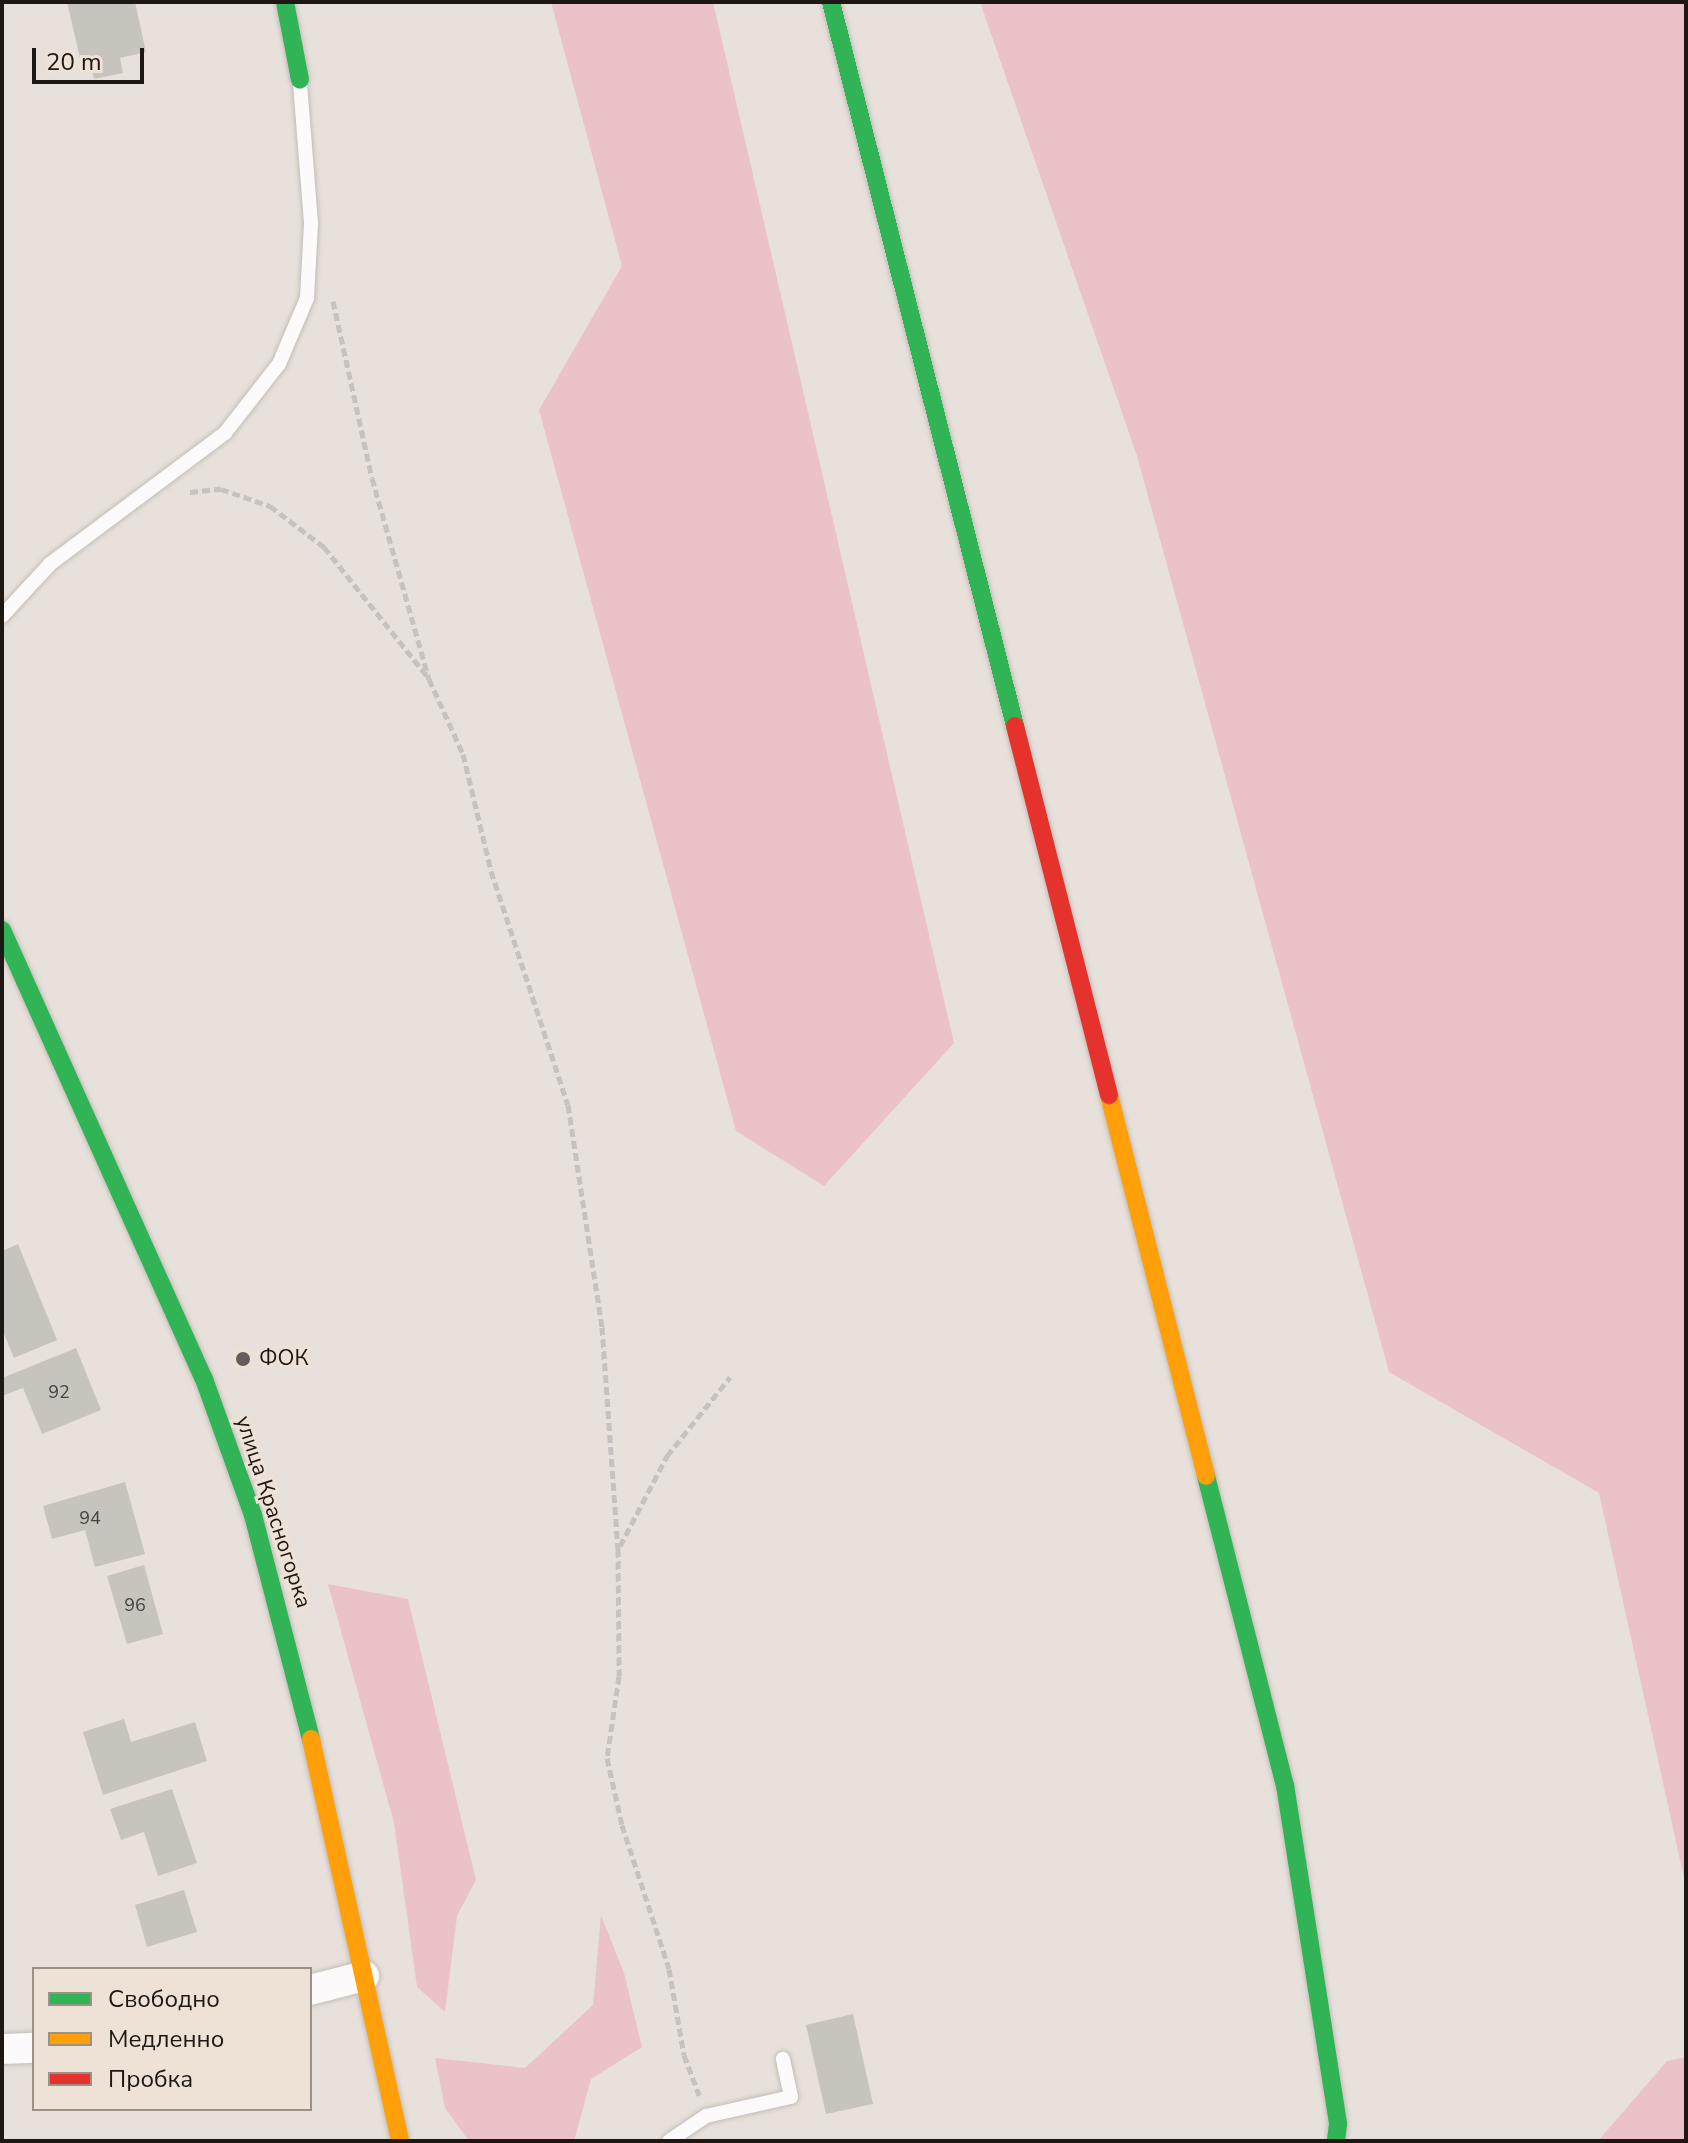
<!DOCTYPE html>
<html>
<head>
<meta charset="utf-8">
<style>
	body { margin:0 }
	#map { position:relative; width:1688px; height:2143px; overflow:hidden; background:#e8e1db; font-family:"Nunito Sans",sans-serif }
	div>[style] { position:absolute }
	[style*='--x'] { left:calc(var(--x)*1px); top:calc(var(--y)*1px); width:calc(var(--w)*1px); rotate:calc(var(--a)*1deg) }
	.green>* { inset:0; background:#ebc2c7 }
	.building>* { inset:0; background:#c7c3bd }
	.path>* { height:5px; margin-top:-2.5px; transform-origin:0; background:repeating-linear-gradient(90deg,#c6c2c0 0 8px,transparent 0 12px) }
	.roads { filter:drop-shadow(0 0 2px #c2bdb8) drop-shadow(0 0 2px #c2bdb8) }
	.lane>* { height:14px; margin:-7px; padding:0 7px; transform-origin:7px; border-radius:7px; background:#fcfafa }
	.street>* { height:30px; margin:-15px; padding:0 15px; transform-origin:15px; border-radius:15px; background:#fcfafa }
	.fast>* { height:18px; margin:-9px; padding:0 9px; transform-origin:9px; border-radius:9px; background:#30b455 }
	.slow>* { height:18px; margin:-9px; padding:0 9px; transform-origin:9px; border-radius:9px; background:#ff9f0a }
	.jam>* { height:18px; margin:-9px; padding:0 9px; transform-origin:9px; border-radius:9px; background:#e5322d }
	.dots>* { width:22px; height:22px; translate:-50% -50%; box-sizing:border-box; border:4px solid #eee1d5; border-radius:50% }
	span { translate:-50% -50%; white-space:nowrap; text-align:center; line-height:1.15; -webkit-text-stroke:6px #eee1d5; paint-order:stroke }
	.number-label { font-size:18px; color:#48433e }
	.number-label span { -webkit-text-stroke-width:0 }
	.poi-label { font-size:22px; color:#1d1814 }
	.left { translate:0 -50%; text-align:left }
	.street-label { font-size:22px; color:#1d1814 }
	.frame { position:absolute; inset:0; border:4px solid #1d1814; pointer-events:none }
	.legend { position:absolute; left:32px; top:1967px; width:280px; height:144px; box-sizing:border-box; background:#eee1d5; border:2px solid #9a9188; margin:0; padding:10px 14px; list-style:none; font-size:24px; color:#1d1814 }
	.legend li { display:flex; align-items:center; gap:16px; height:40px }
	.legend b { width:40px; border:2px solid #9a9188 }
	.scale { position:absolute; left:32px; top:48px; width:112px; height:36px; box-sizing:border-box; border:4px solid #1d1814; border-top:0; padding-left:10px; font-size:24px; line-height:28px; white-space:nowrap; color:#1d1814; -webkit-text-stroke:6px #eee1d5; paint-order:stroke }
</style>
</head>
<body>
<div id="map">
	<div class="green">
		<div style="clip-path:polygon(551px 2px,713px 2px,954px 1043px,824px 1186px,736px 1131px,539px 410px,622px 266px)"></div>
		<div style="clip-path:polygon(980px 2px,1686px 2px,1686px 1887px,1599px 1493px,1389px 1372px,1137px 456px)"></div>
		<div style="clip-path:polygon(328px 1584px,408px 1599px,476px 1880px,457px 1916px,445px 2012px,417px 1987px,394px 1823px)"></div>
		<div style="clip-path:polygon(601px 1915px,624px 1973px,642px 2047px,591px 2079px,574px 2141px,469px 2141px,445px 2108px,435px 2058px,525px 2068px,593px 2005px)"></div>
		<div style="clip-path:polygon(1686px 2057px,1686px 2141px,1598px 2141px,1667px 2061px)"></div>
	</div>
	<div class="building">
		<div style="clip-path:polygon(67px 2px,135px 2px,146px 52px,120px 58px,123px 73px,94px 79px,91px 65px,82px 67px)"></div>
		<div style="clip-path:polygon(18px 1244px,57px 1340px,14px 1358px,2px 1329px,2px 1251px)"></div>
		<div style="clip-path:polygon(76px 1348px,101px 1410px,42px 1434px,23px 1388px,2px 1396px,2px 1378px)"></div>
		<div style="clip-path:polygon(125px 1482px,145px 1554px,95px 1567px,85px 1530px,52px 1539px,43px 1506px)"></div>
		<div style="clip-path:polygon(144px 1565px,163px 1634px,127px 1644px,107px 1576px)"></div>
		<div style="clip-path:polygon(124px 1719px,131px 1742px,195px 1722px,207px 1761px,103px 1795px,83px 1732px)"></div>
		<div style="clip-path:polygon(172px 1789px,197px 1863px,158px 1876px,144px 1832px,121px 1840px,110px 1809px)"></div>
		<div style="clip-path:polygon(184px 1890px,197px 1932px,147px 1947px,135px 1905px)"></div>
		<div style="clip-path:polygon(853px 2014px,873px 2104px,826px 2114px,806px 2025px)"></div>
	</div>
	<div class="path">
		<div style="--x:333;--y:301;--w:181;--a:77.6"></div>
		<div style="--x:372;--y:478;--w:209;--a:74.2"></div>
		<div style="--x:429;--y:679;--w:82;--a:65.6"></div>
		<div style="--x:463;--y:754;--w:120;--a:76.5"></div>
		<div style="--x:491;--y:871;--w:246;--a:71.8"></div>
		<div style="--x:568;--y:1105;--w:225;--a:81.3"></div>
		<div style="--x:602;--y:1327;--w:223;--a:85.9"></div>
		<div style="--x:618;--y:1549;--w:127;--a:89.5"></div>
		<div style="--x:619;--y:1676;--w:83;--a:98.3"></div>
		<div style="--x:607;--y:1758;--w:69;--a:77.4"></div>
		<div style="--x:622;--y:1825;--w:151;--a:71.9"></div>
		<div style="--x:669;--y:1969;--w:87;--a:80.1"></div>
		<div style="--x:684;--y:2055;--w:43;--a:69.4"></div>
		<div style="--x:190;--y:492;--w:31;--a:-6"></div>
		<div style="--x:221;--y:489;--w:52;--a:19.1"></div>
		<div style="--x:270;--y:506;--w:68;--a:37.2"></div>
		<div style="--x:324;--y:547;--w:164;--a:51.4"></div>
		<div style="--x:620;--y:1546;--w:102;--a:-62.4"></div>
		<div style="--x:667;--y:1456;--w:101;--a:-51.4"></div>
	</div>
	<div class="roads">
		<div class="lane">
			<div style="--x:2;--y:616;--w:71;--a:-47.3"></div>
			<div style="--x:50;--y:564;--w:219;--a:-36.8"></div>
			<div style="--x:225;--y:433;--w:88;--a:-52"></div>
			<div style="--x:279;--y:364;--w:72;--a:-67"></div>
			<div style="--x:307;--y:298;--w:75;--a:-86.9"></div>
			<div style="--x:311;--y:223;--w:139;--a:-94.5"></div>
			<div style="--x:669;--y:2141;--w:45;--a:-34"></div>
			<div style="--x:706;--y:2116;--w:87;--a:-12.6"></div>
			<div style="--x:791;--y:2097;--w:39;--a:-102"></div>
		</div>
		<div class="street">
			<div style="--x:310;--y:1990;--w:56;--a:-14.5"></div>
			<div style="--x:2;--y:2049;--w:32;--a:-2"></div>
		</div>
		<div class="fast">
			<div style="--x:285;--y:2;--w:79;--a:79.1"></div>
			<div style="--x:831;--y:2;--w:747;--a:75.74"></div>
			<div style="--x:2;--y:930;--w:492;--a:65.8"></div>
			<div style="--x:204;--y:1379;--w:145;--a:70.2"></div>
			<div style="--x:253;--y:1515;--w:231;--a:75.5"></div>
			<div style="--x:1206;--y:1476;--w:319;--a:75.7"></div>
			<div style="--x:1285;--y:1785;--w:343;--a:81.1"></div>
			<div style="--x:1338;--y:2124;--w:17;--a:97"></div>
		</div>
		<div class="slow">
			<div style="--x:1109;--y:1095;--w:393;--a:75.7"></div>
			<div style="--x:311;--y:1739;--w:412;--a:77.5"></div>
		</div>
		<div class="jam">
			<div style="--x:1015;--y:726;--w:381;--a:75.7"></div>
		</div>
	</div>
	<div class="dots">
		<div style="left:243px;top:1359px;background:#645e5a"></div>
	</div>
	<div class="number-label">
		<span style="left:59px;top:1392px">92</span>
		<span style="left:90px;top:1518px">94</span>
		<span style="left:135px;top:1605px">96</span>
	</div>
	<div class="poi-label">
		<span class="left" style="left:259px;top:1359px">ФОК</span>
	</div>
	<div class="street-label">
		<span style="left:273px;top:1512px;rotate:72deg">улица Красногорка</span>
	</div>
	<div class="frame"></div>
	<ul class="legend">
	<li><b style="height:10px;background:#30b455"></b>Свободно</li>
	<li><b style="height:10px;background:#ff9f0a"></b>Медленно</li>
	<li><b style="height:10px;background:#e5322d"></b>Пробка</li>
	</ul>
	<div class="scale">20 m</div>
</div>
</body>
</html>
